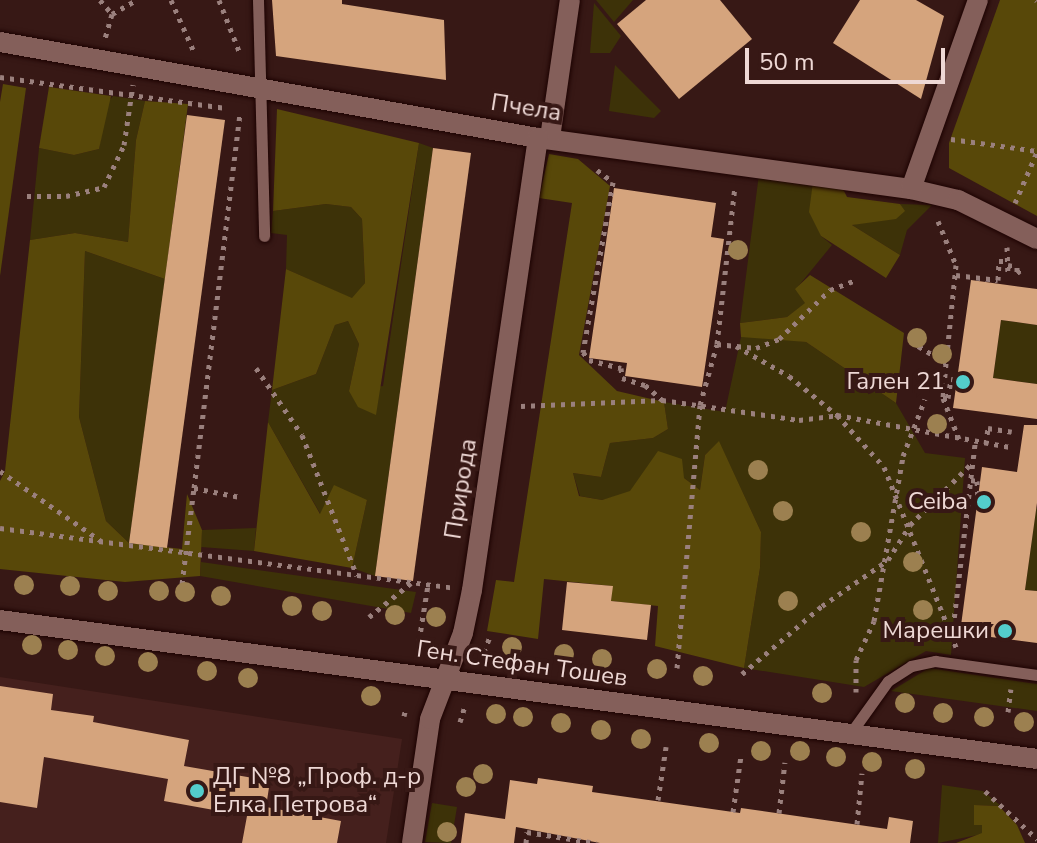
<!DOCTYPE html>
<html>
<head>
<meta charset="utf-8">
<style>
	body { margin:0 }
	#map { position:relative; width:1037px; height:843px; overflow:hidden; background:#371815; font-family:"Nunito Sans",sans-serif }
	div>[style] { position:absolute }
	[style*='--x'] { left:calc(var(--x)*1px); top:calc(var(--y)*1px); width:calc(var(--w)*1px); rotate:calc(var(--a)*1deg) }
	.built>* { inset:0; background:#45201d }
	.green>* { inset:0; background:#3d3208 }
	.forest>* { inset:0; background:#584809 }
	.building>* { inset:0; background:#d5a47d }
	.path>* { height:5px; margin-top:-2.5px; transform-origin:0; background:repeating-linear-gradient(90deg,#9a807d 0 4px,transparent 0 10px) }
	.roads { filter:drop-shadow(0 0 2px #1d0302) drop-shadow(0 0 2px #1d0302) }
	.service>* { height:11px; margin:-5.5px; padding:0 5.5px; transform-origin:5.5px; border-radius:5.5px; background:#845f5a }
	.minor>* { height:20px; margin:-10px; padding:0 10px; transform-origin:10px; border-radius:10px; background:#845f5a }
	.tertiary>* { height:20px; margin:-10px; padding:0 10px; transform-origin:10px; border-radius:10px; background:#845f5a }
	.trees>* { width:20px; height:20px; margin:-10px; border-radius:50%; background:#9c8050 }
	.dots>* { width:22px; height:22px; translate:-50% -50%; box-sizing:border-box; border:4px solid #371815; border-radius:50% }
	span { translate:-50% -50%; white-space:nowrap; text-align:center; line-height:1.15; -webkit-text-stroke:8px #371815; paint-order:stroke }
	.street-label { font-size:24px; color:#eed8d5 }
	.poi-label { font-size:24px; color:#eed8d5 }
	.right { translate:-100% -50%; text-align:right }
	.left { translate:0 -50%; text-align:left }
	.scale { position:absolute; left:745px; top:48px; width:200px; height:36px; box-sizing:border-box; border:4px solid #eed8d5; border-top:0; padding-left:10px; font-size:24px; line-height:28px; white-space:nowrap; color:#eed8d5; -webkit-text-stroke:6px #371815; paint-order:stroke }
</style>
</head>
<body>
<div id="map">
	<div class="built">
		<div style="clip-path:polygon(0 677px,402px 739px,386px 843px,0 843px)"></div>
	</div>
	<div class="green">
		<div style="clip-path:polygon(596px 0,633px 0,614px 22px)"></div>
		<div style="clip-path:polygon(594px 3px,621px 36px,610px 53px,590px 53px)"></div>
		<div style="clip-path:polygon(615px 65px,661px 111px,654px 118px,609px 111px)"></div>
		<div style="clip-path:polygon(113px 96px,145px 101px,136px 140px,128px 242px,75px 233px,30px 240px,39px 148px,74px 155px,99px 149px,107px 103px)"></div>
		<div style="clip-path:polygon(419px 143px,433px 148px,375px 576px,352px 568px,367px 500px,321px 515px,268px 422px,272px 390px,316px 374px,335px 325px,348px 321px,359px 344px,349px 391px,383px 386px)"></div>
		<div style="clip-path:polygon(759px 174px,813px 182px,821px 236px,832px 245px,796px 289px,806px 303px,787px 317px,740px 323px)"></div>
		<div style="clip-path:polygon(326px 204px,351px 207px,362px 219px,365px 283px,353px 299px,286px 269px,287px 235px,271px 233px,273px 211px)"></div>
		<div style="clip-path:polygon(900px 204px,932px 205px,907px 230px,900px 255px,852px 225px,904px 211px)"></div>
		<div style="clip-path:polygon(85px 251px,165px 279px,129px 543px,106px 521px,79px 417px)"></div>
		<div style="clip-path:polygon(1001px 320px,1037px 325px,1037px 384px,993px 378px)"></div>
		<div style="clip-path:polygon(766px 336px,806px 342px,896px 403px,925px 453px,965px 458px,951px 655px,926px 651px,864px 687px,744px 668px,760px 568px,761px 532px,719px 442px,705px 455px,700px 490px,684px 478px,602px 500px,580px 496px,573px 473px,601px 477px,610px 443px,653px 438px,668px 429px,664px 402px,725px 412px,741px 337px)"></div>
		<div style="clip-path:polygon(1036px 508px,1037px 508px,1037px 591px,1025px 590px)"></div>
		<div style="clip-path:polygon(256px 528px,254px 551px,201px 547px,202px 530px)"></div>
		<div style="clip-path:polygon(201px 562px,416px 592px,411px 613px,200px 576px)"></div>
		<div style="clip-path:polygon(929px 668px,1037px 684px,1037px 711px,891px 691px)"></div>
		<div style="clip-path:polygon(942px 785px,983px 791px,1001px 806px,975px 805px,975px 825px,982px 825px,982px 834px,938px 843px)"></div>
		<div style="clip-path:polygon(432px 803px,457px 807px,451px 843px,425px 842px)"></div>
	</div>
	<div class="forest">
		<div style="clip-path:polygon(1000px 0,1037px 0,1037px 216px,949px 168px,949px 143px)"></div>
		<div style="clip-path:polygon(3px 84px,26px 88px,0 276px,0 102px)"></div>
		<div style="clip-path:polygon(49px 87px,111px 96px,99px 149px,74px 155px,39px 148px)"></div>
		<div style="clip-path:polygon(145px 101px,188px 104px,165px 279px,85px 251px,79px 417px,106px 521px,129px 543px,182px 549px,187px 494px,202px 530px,200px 576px,125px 582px,0 569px,0 481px,5px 471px,30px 240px,75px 233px,128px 242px,136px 140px)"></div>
		<div style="clip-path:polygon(277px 109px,419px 143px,376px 415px,358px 407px,349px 391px,359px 344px,348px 321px,335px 325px,316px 374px,272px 390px,286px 269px,352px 298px,365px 283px,362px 219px,351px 207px,326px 204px,273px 211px)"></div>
		<div style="clip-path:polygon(549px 154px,578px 159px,610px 186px,579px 355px,617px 391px,664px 402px,668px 429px,653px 438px,610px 443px,601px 477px,573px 473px,579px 496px,602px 500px,630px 491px,658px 451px,682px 459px,684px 478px,700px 490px,705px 455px,719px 441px,761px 532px,760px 568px,744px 668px,655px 646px,658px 606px,611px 601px,612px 586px,544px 579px,538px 639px,487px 631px,496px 580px,514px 582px,572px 203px,539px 198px)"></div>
		<div style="clip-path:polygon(813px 182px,843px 189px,847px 197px,900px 204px,905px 211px,896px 219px,852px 225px,900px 255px,886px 278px,821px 236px,809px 212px)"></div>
		<div style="clip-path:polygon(810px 275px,904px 333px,896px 403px,806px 342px,741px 337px,740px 323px,787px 317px,805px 303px,795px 289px)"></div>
		<div style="clip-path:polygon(268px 422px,320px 514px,334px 485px,367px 500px,352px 568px,254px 551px)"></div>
		<div style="clip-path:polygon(974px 805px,999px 806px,1017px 825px,1025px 843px,956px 843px,982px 833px,982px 825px,974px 825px)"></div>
	</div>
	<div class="building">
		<div style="clip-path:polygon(272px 0,342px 0,342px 4px,444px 20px,446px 80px,276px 56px)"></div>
		<div style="clip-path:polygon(646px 0,720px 0,752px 39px,679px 99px,617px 24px)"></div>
		<div style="clip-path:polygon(860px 0,916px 0,944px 16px,921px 99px,833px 43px)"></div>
		<div style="clip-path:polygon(187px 115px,225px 120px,167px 548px,129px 543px)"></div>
		<div style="clip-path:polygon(433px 148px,471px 153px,413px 581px,375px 576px)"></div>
		<div style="clip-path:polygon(614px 188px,716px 203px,711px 237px,724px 239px,702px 387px,625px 376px,627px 363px,589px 358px)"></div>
		<div style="clip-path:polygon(971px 280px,1037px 289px,1037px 325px,1001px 320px,993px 378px,1037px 384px,1037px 419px,953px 408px)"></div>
		<div style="clip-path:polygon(1024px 425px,1037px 425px,1037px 503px,1025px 590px,1037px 591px,1037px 643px,960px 633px,982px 467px,1017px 472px)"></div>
		<div style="clip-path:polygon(567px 582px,613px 586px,611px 601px,651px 605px,647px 640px,562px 630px)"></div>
		<div style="clip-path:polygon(0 686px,53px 694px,51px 710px,94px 716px,93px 722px,189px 740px,184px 766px,270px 781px,266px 807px,341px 821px,337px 843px,242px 843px,247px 816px,164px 801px,168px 779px,44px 757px,37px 808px,0 802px)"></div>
		<div style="clip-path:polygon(538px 778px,593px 786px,592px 792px,740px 813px,741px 808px,887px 829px,889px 817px,913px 821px,910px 843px,600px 843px,516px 827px,514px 843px,461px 843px,465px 813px,505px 819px,510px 780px,537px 784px)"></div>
	</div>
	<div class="path">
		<div style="--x:100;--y:0;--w:18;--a:49"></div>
		<div style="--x:112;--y:14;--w:25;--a:106"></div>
		<div style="--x:171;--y:0;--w:59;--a:66"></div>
		<div style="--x:219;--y:0;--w:55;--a:68.6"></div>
		<div style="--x:1036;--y:0;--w:1;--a:45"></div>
		<div style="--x:112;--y:14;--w:28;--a:-30"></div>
		<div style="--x:0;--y:77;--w:228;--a:7.8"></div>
		<div style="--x:951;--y:139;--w:87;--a:7.9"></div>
		<div style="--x:597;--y:170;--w:20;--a:37"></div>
		<div style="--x:613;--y:182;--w:173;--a:100"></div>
		<div style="--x:583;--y:352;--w:10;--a:53"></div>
		<div style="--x:589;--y:360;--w:33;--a:14"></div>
		<div style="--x:621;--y:368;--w:10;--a:84"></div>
		<div style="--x:622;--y:378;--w:24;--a:17"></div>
		<div style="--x:645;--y:385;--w:23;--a:41"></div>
		<div style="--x:662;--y:400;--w:138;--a:8.3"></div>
		<div style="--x:799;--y:420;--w:38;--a:-7"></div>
		<div style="--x:837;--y:415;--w:176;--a:10.5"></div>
		<div style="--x:27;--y:196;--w:39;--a:0"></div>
		<div style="--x:66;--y:196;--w:39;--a:-13"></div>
		<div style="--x:104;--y:187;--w:47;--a:-64.5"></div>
		<div style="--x:124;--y:145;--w:61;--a:-81.5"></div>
		<div style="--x:1015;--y:203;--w:56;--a:-66.7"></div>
		<div style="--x:938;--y:221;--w:48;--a:67.8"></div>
		<div style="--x:956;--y:265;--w:99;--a:95.8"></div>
		<div style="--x:1007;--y:247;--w:25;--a:88"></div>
		<div style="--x:1008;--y:265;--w:9;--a:13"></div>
		<div style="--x:1017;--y:267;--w:6;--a:90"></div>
		<div style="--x:1017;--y:273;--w:8;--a:-40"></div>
		<div style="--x:956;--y:275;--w:42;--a:6.8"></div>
		<div style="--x:998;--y:280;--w:19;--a:-87"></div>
		<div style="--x:999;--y:261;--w:9;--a:0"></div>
		<div style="--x:910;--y:341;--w:42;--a:31.4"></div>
		<div style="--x:946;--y:363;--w:35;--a:95"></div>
		<div style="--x:943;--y:398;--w:44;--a:68.7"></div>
		<div style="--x:717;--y:344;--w:39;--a:6"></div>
		<div style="--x:756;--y:348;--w:25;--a:-21"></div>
		<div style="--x:779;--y:339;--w:71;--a:-43.9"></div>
		<div style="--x:830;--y:290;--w:26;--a:-21"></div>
		<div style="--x:736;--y:346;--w:61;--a:29.5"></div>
		<div style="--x:789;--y:376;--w:62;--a:39.1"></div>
		<div style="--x:837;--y:415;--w:70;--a:47.9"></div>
		<div style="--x:884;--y:467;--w:194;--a:68.2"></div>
		<div style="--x:256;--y:368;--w:81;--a:55.5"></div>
		<div style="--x:302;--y:435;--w:151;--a:68.7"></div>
		<div style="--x:943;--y:398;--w:5;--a:0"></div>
		<div style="--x:948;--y:398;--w:19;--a:-81"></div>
		<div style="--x:951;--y:379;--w:6;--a:9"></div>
		<div style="--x:521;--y:406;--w:141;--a:-2.4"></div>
		<div style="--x:986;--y:444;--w:16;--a:-83"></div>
		<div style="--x:988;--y:428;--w:24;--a:9"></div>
		<div style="--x:0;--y:471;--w:123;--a:34.7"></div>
		<div style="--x:971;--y:480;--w:6;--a:9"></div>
		<div style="--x:977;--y:481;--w:17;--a:87"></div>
		<div style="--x:194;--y:488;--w:375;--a:-83"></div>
		<div style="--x:0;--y:528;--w:455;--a:7.5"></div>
		<div style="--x:182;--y:584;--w:97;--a:-82.9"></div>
		<div style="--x:194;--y:488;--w:47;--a:11.1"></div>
		<div style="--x:369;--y:617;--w:54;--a:-39"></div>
		<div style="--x:952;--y:637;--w:195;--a:-83.2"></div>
		<div style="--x:419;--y:641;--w:57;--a:-80.9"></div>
		<div style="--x:484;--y:652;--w:17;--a:-69"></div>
		<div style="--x:677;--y:668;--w:264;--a:-85"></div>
		<div style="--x:700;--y:405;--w:63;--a:-74.4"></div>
		<div style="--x:717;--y:344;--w:159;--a:-83.5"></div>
		<div style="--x:742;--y:674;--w:105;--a:-40.4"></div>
		<div style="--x:822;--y:606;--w:80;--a:-34.9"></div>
		<div style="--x:888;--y:560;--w:41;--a:-57.8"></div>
		<div style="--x:910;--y:525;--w:88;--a:-45"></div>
		<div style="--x:856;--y:692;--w:32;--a:-90"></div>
		<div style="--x:856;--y:660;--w:43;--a:-65.2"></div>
		<div style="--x:874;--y:621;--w:168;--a:-80"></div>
		<div style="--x:903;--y:456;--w:61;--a:-68.9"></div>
		<div style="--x:1008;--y:712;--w:23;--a:-83"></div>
		<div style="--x:404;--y:716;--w:9;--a:-77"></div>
		<div style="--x:460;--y:722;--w:17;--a:-73"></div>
		<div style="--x:985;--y:791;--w:71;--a:42.7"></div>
		<div style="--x:658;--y:800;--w:54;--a:-81.4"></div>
		<div style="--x:733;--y:812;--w:57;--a:-81.9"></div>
		<div style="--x:779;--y:813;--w:51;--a:-83.3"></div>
		<div style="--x:857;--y:824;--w:51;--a:-84.4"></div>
		<div style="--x:526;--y:843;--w:11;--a:-85"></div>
		<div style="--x:527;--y:832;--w:70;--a:9.1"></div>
	</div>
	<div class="roads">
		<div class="service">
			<div style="--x:258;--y:0;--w:236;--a:88.5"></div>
			<div style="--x:850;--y:734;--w:65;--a:-54.4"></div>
			<div style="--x:888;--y:681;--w:27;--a:-33"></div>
			<div style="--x:911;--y:666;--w:25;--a:-12"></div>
			<div style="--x:935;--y:661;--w:103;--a:7.8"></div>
		</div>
		<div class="minor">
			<div style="--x:0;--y:42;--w:546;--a:10.12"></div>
			<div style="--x:538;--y:138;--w:376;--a:7.8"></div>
			<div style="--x:911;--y:189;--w:48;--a:13.2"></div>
			<div style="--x:958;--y:200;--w:88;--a:26.3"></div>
			<div style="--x:550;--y:138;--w:139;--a:-81.8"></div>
			<div style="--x:911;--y:189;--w:201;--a:-70.5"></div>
			<div style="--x:412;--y:843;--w:125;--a:-81.7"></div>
			<div style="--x:430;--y:719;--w:92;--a:-69"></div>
			<div style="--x:463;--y:633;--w:44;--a:-78.2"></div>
			<div style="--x:472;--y:590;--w:457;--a:-81.7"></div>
		</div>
		<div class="tertiary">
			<div style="--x:0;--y:620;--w:1046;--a:7.63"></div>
		</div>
	</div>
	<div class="trees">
		<div style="left:738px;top:250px"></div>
		<div style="left:917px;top:338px"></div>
		<div style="left:942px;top:354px"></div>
		<div style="left:937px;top:424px"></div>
		<div style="left:758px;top:470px"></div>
		<div style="left:783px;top:511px"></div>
		<div style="left:861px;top:532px"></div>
		<div style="left:913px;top:562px"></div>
		<div style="left:24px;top:585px"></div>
		<div style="left:70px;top:586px"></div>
		<div style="left:108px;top:591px"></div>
		<div style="left:159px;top:591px"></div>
		<div style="left:185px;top:592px"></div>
		<div style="left:221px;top:596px"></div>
		<div style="left:788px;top:601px"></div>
		<div style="left:292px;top:606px"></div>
		<div style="left:923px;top:610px"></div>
		<div style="left:322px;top:611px"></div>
		<div style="left:395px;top:615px"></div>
		<div style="left:436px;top:617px"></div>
		<div style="left:32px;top:645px"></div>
		<div style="left:512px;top:647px"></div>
		<div style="left:68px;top:650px"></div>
		<div style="left:564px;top:654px"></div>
		<div style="left:105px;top:656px"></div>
		<div style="left:602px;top:659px"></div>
		<div style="left:148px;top:662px"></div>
		<div style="left:657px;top:669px"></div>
		<div style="left:207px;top:671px"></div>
		<div style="left:703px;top:676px"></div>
		<div style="left:248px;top:678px"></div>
		<div style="left:822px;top:693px"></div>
		<div style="left:371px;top:696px"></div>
		<div style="left:905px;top:703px"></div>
		<div style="left:943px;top:713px"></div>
		<div style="left:496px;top:714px"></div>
		<div style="left:523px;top:717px"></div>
		<div style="left:984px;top:717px"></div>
		<div style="left:1024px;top:722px"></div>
		<div style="left:561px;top:723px"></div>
		<div style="left:601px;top:730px"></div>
		<div style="left:641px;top:739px"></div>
		<div style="left:709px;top:743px"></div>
		<div style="left:761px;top:751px"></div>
		<div style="left:800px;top:751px"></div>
		<div style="left:836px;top:757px"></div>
		<div style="left:872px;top:762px"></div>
		<div style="left:915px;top:769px"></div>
		<div style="left:483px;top:774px"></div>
		<div style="left:466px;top:787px"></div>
		<div style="left:447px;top:832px"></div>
	</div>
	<div class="dots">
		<div style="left:963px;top:382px;background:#53cdcb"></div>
		<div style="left:984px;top:502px;background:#53cdcb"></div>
		<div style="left:1005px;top:631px;background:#53cdcb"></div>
		<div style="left:197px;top:791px;background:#53cdcb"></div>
	</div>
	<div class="street-label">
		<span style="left:526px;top:108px;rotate:9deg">Пчела</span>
		<span style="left:461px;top:489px;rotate:-81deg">Природа</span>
		<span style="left:522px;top:664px;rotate:8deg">Ген. Стефан Тошев</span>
	</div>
	<div class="poi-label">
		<span class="right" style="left:945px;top:382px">Гален 21</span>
		<span class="right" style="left:968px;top:502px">Ceiba</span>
		<span class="right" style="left:989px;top:631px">Марешки</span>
		<span class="left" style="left:213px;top:791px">ДГ №8 „Проф. д-р<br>Елка Петрова“</span>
	</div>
	<div class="scale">50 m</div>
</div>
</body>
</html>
